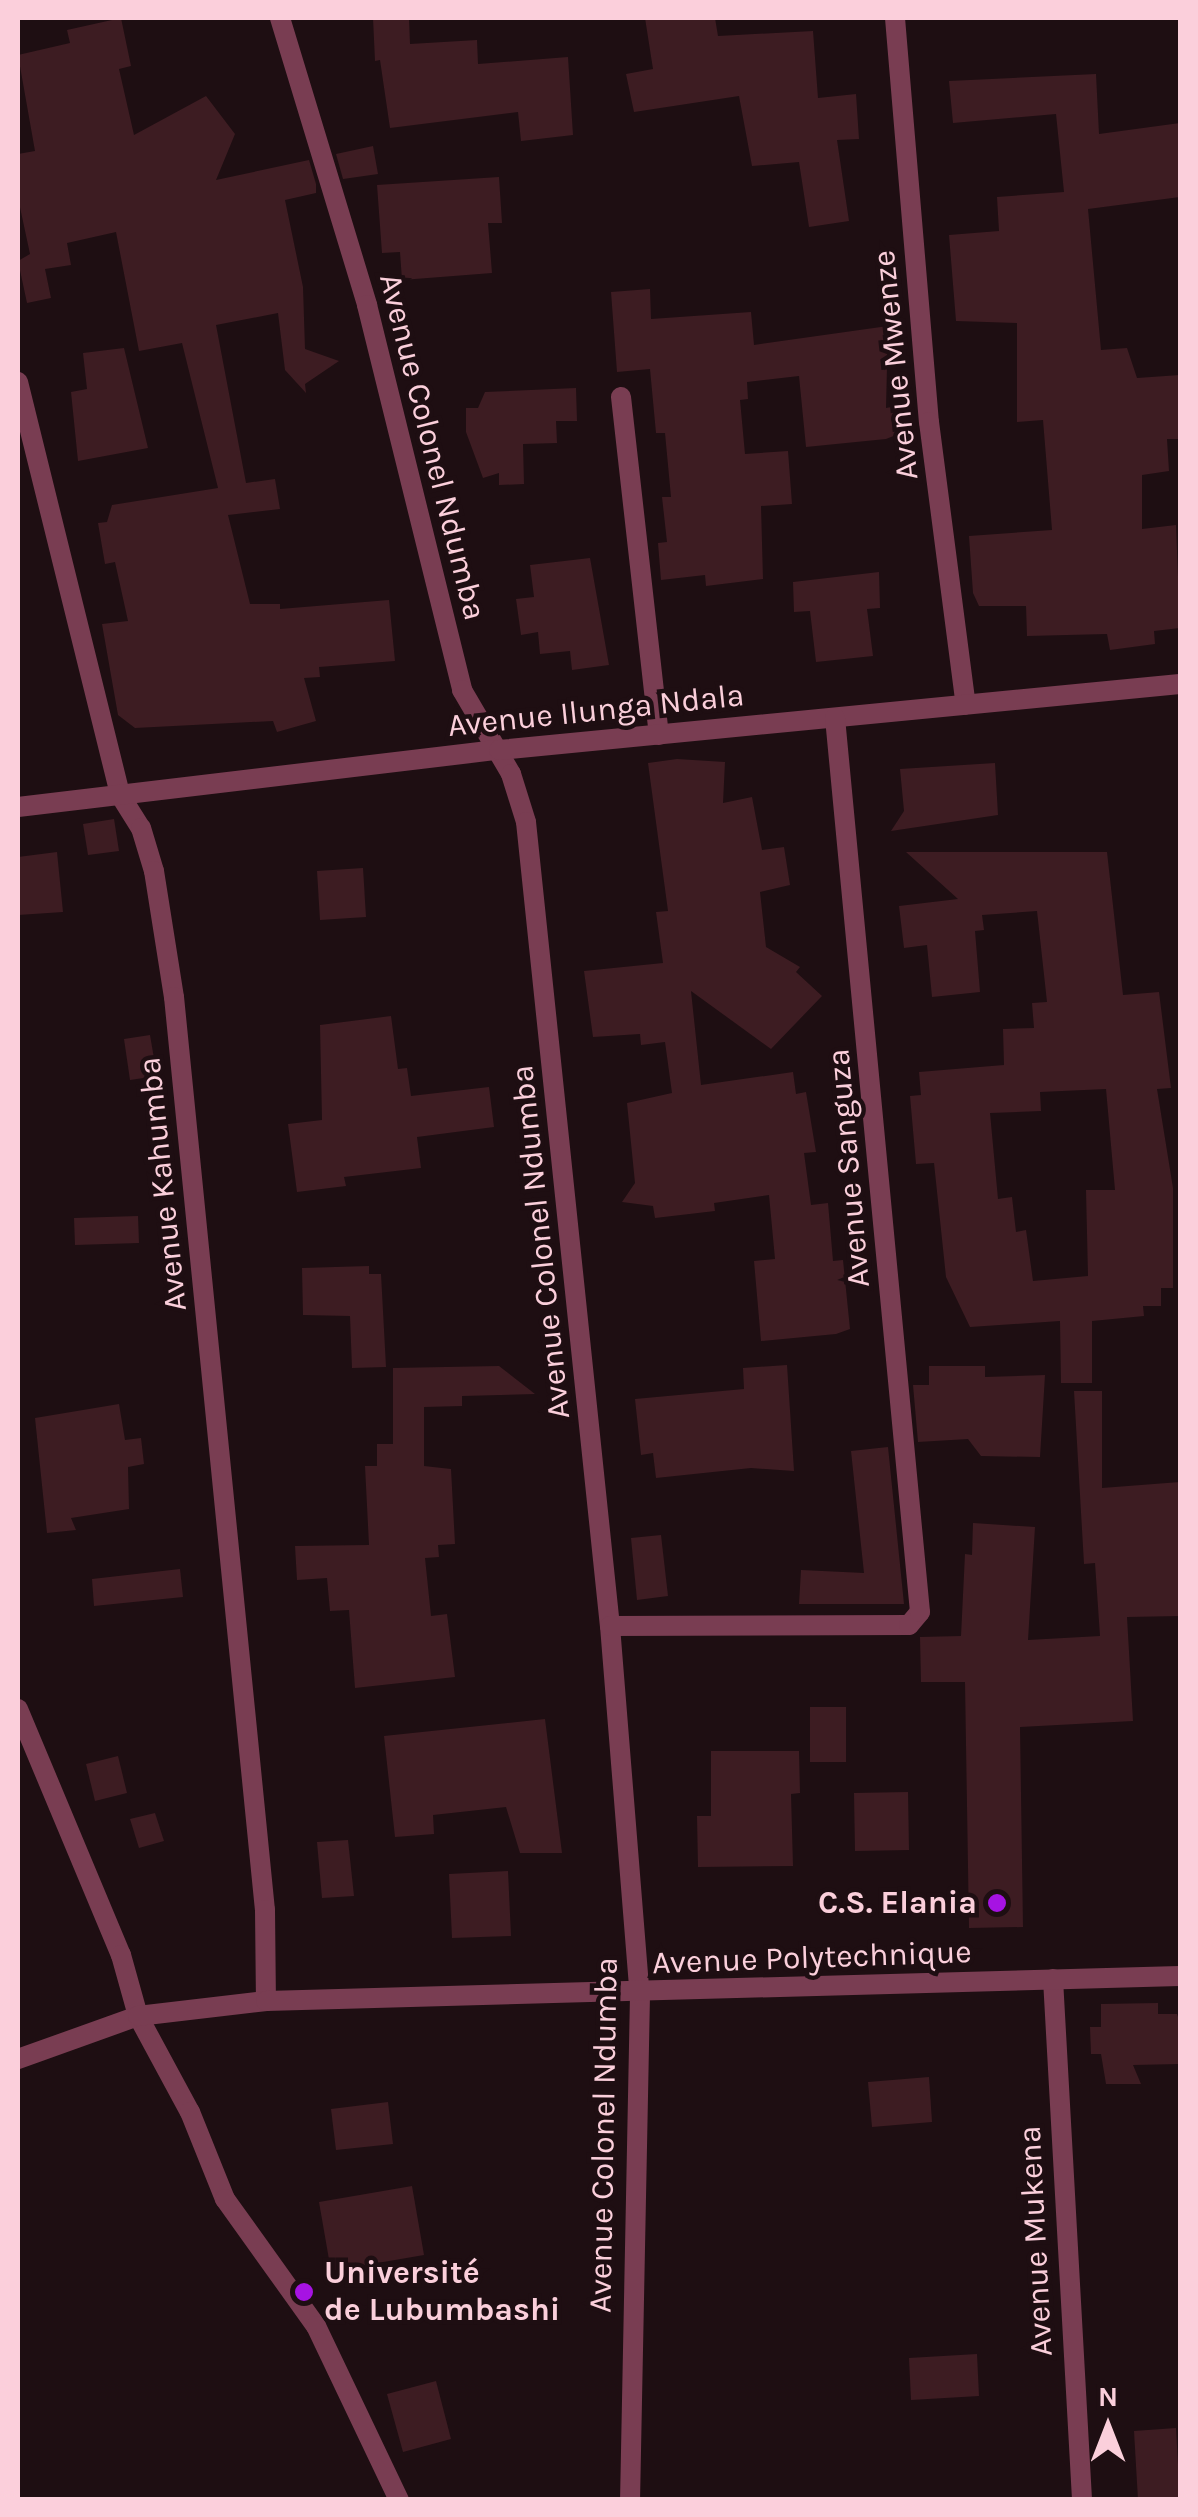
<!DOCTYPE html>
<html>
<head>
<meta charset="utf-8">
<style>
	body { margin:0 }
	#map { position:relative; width:1198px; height:2517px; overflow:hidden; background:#1e0e12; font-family:Karla,sans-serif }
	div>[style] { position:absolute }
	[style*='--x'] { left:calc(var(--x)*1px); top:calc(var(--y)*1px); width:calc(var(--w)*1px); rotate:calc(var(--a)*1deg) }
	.building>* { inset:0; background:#3d1c22 }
	.minor>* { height:20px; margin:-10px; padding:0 10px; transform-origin:10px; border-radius:10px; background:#793d52 }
	.dots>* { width:28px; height:28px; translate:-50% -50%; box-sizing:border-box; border:5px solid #1e0e12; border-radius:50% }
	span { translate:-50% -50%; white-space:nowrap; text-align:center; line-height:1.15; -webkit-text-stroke:9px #1e0e12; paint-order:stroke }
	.street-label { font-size:32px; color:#fbcfdb }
	.poi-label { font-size:32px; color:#fbcfdb; font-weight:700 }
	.right { translate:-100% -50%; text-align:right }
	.left { translate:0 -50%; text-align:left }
	.frame { position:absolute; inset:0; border:20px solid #fbcfdb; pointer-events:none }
	.north { position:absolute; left:1058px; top:2377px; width:100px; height:100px; -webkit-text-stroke:8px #1e0e12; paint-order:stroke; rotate:0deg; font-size:28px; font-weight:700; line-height:40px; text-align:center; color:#fbcfdb }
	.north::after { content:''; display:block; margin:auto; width:35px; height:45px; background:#fbcfdb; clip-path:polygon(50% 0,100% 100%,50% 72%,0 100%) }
</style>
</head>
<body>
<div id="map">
	<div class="building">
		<div style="clip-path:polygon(121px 18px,131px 66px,119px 69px,134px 135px,206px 96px,235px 134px,216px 180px,309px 160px,316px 184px,316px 193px,285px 200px,303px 287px,305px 349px,339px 361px,305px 384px,306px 393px,285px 370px,278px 313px,216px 325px,246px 483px,275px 479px,280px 509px,228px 515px,250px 604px,280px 604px,280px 609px,389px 600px,395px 661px,319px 667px,320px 677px,304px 678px,316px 721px,277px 732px,273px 721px,135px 728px,118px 715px,102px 624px,128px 621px,115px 562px,105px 564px,98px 523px,107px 522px,112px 505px,218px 488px,182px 343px,139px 351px,116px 232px,67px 243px,71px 265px,45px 269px,51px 298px,27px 303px,18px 261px,30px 254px,18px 198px,18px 154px,35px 151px,18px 55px,70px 43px,67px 30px)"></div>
		<div style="clip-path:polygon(373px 18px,409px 18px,410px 44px,477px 40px,478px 64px,568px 57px,573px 135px,521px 141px,518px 112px,390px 128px,380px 60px,375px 61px)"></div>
		<div style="clip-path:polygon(645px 18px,715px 18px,718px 36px,813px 31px,818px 98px,856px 94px,859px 139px,837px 140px,849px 221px,809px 227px,799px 162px,752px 166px,739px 96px,634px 112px,626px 74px,653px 69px)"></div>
		<div style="clip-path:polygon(1096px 74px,1099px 134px,1180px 123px,1180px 197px,1088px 209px,1101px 350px,1127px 348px,1137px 378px,1180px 375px,1178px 439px,1167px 439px,1169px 471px,1142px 475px,1142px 529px,1176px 525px,1180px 628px,1154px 631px,1155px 644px,1110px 650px,1107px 634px,1027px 636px,1026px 606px,979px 606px,973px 593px,969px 536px,1052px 530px,1043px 420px,1017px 422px,1017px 323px,956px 321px,949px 235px,999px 231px,997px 197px,1064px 192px,1056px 114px,953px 123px,949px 81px)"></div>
		<div style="clip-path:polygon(373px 146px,378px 174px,343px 179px,336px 154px)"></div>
		<div style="clip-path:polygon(499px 177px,502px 223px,488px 223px,492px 273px,402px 280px,400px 252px,382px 253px,377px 185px)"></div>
		<div style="clip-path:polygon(650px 289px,651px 319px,751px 312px,754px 345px,888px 326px,886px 408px,897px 406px,901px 433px,886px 439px,806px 447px,799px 376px,747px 382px,748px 399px,740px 400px,745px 454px,788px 451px,792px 504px,761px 506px,763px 579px,706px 586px,705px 575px,661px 580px,658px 543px,667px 542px,662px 497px,671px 497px,665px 433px,656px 433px,650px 369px,617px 372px,611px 292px)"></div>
		<div style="clip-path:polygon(124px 348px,148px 448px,78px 461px,71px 392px,87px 389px,83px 353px)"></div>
		<div style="clip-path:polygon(576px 388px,577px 421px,556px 421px,557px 443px,523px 444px,524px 484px,499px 485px,499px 473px,483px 478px,466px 432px,466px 408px,478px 408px,485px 392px)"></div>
		<div style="clip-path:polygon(590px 558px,609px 665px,572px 670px,570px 651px,540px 654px,538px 632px,521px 635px,516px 599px,534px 597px,530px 565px)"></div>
		<div style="clip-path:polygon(879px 572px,880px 608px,867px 609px,873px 656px,816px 662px,810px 611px,794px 612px,793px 582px)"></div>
		<div style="clip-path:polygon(677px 759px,725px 762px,723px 803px,752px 797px,762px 850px,784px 847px,790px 885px,760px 892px,766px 947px,800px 967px,796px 972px,822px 996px,771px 1049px,691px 991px,701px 1085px,793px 1072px,796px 1094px,806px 1092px,816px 1152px,804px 1153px,811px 1205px,828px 1203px,833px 1261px,843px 1260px,850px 1329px,836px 1334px,761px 1341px,754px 1261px,775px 1259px,769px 1195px,714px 1203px,715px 1211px,655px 1218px,653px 1206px,622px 1202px,635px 1183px,627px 1103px,672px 1093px,665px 1042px,641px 1045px,640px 1034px,593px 1037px,584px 971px,663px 963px,656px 912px,668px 911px,648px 763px)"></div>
		<div style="clip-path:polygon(995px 763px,998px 815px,891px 831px,904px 811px,900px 769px)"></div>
		<div style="clip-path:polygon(114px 819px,119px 851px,88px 855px,83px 824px)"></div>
		<div style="clip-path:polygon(57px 852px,63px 912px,18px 915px,18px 857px)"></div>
		<div style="clip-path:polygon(evenodd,906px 852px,1107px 852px,1123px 995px,1159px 992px,1171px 1088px,1157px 1089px,1173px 1188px,1173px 1288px,1161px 1288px,1161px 1306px,1143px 1306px,1144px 1316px,1092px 1321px,1092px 1383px,1061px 1383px,1060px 1321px,970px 1327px,946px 1277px,934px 1163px,916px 1164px,910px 1096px,921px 1095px,919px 1072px,1004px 1065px,1003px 1029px,1034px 1028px,1032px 1003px,1047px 1002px,1037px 911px,982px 915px,984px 930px,975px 931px,980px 992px,932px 997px,927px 945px,904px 948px,899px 906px,958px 899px,906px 852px,1106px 1089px,1115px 1190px,1086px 1190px,1088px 1276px,1033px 1281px,1026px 1230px,1016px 1232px,1012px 1197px,998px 1199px,990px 1113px,1041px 1111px,1040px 1092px,1106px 1089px)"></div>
		<div style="clip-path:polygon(363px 868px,366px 917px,320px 920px,317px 871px)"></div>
		<div style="clip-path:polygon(391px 1016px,398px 1069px,407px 1068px,411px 1096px,489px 1087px,494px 1127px,417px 1137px,421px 1168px,344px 1177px,346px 1186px,297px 1192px,288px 1124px,322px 1120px,320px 1025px)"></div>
		<div style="clip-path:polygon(150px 1035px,157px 1076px,130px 1080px,124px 1039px)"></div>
		<div style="clip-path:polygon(138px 1216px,139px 1243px,75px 1245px,74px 1218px)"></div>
		<div style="clip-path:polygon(369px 1266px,369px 1274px,381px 1274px,386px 1367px,352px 1368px,350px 1316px,303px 1315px,302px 1268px)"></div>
		<div style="clip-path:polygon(787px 1365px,794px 1471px,751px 1468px,656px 1478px,653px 1453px,641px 1455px,635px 1399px,744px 1389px,743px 1368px)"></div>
		<div style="clip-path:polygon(499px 1366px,535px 1394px,462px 1396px,462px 1406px,424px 1407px,424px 1466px,451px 1469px,455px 1544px,438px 1545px,439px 1557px,425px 1558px,431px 1616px,447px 1614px,455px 1677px,355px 1688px,349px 1610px,330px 1611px,327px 1578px,297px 1580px,295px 1546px,369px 1545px,365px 1466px,377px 1466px,377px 1444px,393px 1444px,393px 1368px)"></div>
		<div style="clip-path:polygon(929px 1366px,985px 1366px,985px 1377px,1045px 1375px,1040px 1457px,981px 1456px,968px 1439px,918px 1442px,913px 1385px,929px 1385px)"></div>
		<div style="clip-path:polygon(1074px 1391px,1102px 1391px,1102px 1488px,1180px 1482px,1180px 1616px,1127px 1617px,1133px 1721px,1020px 1727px,1023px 1927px,969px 1928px,965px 1682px,921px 1682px,920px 1637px,961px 1636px,965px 1554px,972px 1555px,973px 1523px,1035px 1527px,1028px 1640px,1100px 1636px,1095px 1563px,1084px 1564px)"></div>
		<div style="clip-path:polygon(119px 1404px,125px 1440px,141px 1438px,144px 1464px,128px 1467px,129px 1509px,71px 1518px,76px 1530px,47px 1533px,35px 1418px)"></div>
		<div style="clip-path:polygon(888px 1447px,904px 1604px,799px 1604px,801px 1570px,864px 1573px,851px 1451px)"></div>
		<div style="clip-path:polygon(661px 1535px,668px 1596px,637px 1600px,631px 1538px)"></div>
		<div style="clip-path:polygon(180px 1569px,183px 1597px,94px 1606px,92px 1579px)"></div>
		<div style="clip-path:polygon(810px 1707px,846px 1707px,846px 1762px,810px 1762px)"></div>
		<div style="clip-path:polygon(545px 1719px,562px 1853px,520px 1853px,506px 1807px,433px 1815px,434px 1834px,395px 1837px,384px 1736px)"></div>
		<div style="clip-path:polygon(711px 1751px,799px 1751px,800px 1793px,791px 1794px,793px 1866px,698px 1867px,697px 1816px,711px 1816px)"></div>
		<div style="clip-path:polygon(118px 1756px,127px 1793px,95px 1801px,86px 1764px)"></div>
		<div style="clip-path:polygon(908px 1792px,909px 1850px,855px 1851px,854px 1793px)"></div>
		<div style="clip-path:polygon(155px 1813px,164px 1841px,139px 1848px,130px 1819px)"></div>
		<div style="clip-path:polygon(348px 1840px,354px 1896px,322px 1898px,317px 1842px)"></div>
		<div style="clip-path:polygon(508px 1871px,511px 1936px,452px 1938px,449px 1874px)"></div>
		<div style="clip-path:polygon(1158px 2003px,1158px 2014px,1177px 2014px,1180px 2023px,1180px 2064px,1133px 2065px,1141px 2084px,1106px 2084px,1101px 2054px,1091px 2054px,1090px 2027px,1101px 2027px,1101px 2004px)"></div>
		<div style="clip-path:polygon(929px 2077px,932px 2122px,872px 2127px,868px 2082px)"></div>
		<div style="clip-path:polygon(388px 2102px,393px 2144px,336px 2150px,331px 2109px)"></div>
		<div style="clip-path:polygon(412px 2186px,424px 2255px,331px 2271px,319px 2202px)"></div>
		<div style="clip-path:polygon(977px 2354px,979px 2396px,911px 2400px,909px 2358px)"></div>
		<div style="clip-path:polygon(436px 2381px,451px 2439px,403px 2452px,387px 2394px)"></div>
		<div style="clip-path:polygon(1176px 2428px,1180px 2500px,1138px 2500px,1134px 2431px)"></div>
	</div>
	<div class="minor">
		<div style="--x:280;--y:18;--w:300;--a:73.1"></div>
		<div style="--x:367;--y:305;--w:397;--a:76.1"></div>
		<div style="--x:462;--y:690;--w:97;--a:59.7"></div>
		<div style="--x:511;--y:774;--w:50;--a:72.6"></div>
		<div style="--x:526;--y:822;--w:808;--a:84.04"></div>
		<div style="--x:610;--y:1626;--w:370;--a:85.4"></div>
		<div style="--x:640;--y:1995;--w:505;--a:91.13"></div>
		<div style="--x:895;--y:18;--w:405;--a:85.2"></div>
		<div style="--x:929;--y:422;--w:285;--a:82.6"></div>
		<div style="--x:18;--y:382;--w:425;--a:76.1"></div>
		<div style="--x:120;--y:795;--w:39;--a:58"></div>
		<div style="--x:141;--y:828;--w:45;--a:73.2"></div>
		<div style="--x:154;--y:871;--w:128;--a:81"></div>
		<div style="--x:174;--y:997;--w:918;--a:84.31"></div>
		<div style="--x:265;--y:1910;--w:91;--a:89.4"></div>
		<div style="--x:621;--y:397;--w:340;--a:83.6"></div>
		<div style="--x:18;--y:807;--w:484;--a:-6.8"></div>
		<div style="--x:499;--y:750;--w:684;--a:-5.54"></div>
		<div style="--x:610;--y:1626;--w:299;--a:-0.2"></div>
		<div style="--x:909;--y:1625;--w:17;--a:-50"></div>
		<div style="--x:920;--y:1612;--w:898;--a:-95.43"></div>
		<div style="--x:18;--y:1709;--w:267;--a:67.3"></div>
		<div style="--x:121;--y:1955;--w:63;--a:74.4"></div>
		<div style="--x:138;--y:2016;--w:109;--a:61.6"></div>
		<div style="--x:190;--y:2112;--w:94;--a:68.1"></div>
		<div style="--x:225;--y:2199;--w:156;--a:54.4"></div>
		<div style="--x:316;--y:2326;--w:193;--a:64.5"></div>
		<div style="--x:1053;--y:1979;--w:522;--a:86.81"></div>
		<div style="--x:18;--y:2059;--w:127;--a:-19.7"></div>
		<div style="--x:138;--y:2016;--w:129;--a:-6.7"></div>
		<div style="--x:266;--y:2001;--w:914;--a:-1.57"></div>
	</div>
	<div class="dots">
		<div style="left:997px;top:1903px;background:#a613e3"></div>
		<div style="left:304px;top:2292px;background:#a613e3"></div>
	</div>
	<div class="street-label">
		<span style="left:896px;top:365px;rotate:-96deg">Avenue Mwenze</span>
		<span style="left:432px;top:447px;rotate:76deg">Avenue Colonel Ndumba</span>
		<span style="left:596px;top:711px;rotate:-6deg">Avenue Ilunga Ndala</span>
		<span style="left:849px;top:1168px;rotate:-95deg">Avenue Sanguza</span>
		<span style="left:163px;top:1184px;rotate:-96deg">Avenue Kahumba</span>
		<span style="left:541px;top:1242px;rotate:-96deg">Avenue Colonel Ndumba</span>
		<span style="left:812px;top:1958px;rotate:-2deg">Avenue Polytechnique</span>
		<span style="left:604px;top:2135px;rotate:-89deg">Avenue Colonel Ndumba</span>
		<span style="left:1036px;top:2241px;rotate:-93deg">Avenue Mukena</span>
	</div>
	<div class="poi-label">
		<span class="right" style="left:977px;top:1903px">C.S. Elania</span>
		<span class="left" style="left:324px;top:2292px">Université<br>de Lubumbashi</span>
	</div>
	<div class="frame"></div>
	<div class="north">N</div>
</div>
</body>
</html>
